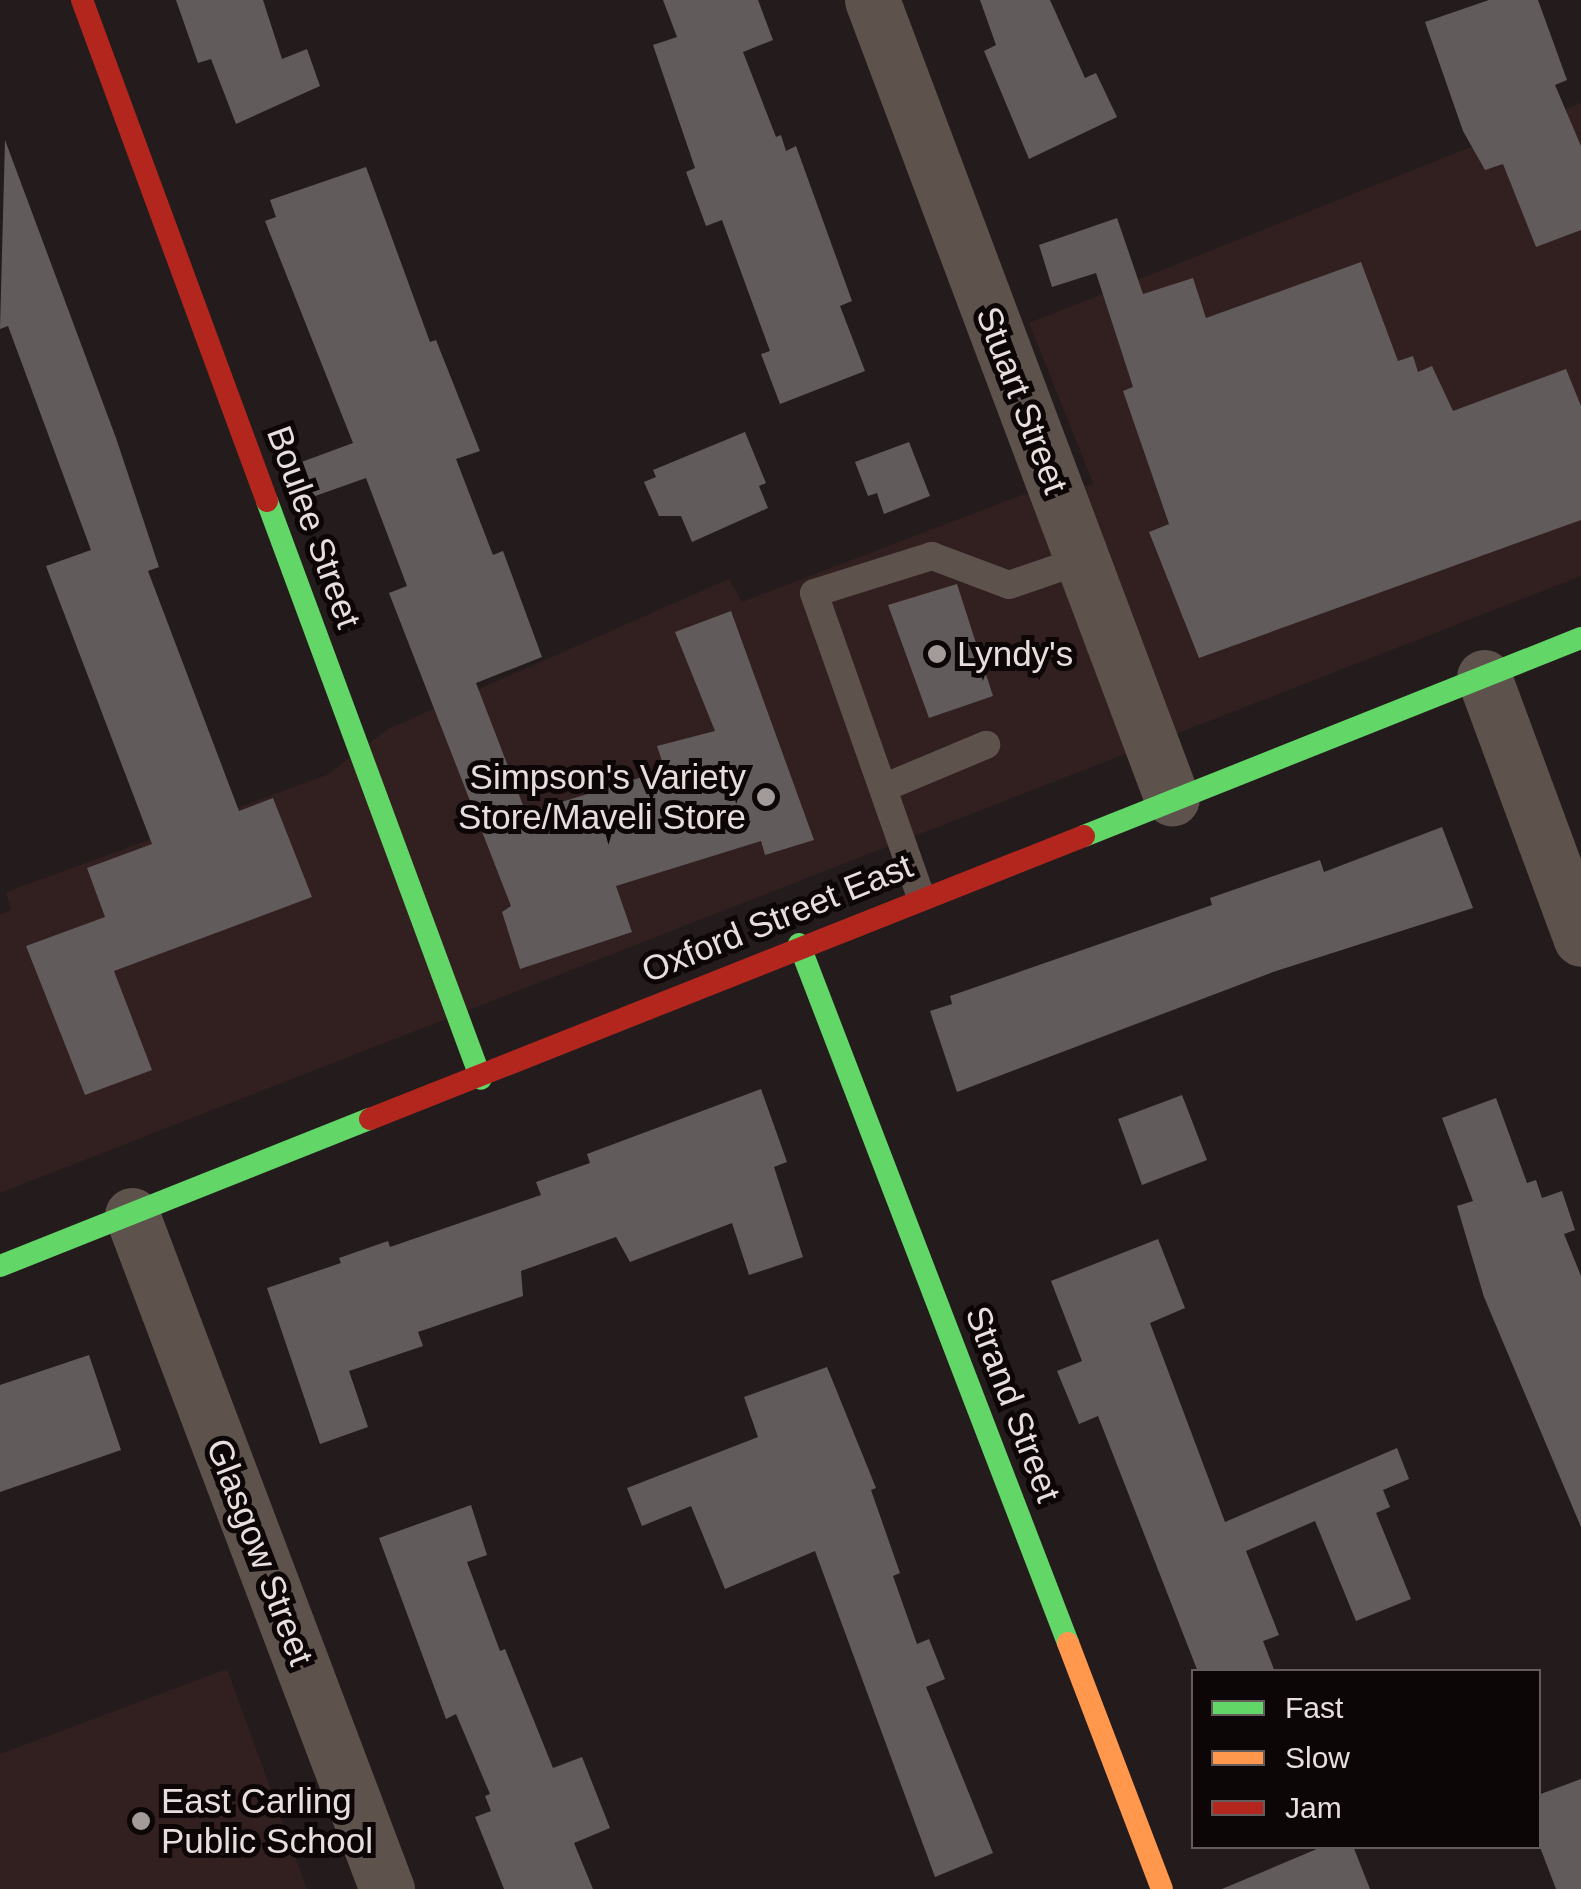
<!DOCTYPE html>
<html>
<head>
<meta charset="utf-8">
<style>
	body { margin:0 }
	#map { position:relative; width:1581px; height:1889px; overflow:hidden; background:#241c1c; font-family:Arial,sans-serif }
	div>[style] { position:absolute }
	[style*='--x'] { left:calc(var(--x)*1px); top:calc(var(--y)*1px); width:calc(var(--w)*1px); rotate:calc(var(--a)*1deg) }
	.built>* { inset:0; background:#321f1f }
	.building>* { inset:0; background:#625b5c }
	.lane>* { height:28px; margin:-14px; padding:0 14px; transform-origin:14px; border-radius:14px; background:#5e524d }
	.street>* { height:55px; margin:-27.5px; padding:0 27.5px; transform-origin:27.5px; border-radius:27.5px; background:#5e524d }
	.fast>* { height:22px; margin:-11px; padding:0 11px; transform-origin:11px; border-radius:11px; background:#63d668 }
	.slow>* { height:22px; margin:-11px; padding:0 11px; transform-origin:11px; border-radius:11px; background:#ff974d }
	.jam>* { height:22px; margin:-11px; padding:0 11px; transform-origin:11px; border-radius:11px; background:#b3261e }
	.dots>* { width:28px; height:28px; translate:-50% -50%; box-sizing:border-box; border:5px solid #0c0606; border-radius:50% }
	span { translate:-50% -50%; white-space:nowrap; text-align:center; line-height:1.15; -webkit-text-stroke:10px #0c0606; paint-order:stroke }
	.street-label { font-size:35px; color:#e8dede }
	.poi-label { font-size:35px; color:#e8dede }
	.left { translate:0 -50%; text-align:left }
	.right { translate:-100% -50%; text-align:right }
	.legend { position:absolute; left:1191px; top:1669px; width:350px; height:180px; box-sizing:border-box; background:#0c0606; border:2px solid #645c5c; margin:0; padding:12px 18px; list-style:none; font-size:30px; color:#e8dede }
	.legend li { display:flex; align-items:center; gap:20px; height:50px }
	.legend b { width:50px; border:2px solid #645c5c }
</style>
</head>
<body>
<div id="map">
	<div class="built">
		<div style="clip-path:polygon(1581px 103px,1581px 576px,0 1193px,0 915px,11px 910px,6px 892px,327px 775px,388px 729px,729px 579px,742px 602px,1022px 495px,1094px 485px,1029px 323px)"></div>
		<div style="clip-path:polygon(227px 1669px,307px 1889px,0 1889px,0 1754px)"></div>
	</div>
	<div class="building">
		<div style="clip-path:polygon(176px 0,263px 0,282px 59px,307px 49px,320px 86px,236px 124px,211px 59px,198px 63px)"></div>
		<div style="clip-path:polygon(663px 0,758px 0,773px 40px,743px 52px,776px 137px,781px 135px,786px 151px,796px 146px,852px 301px,840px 306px,865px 371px,780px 404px,761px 354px,770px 351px,722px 220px,706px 226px,686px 172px,695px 168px,653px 45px,677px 37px)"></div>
		<div style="clip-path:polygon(980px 0,1050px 0,1085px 78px,1096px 73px,1117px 117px,1029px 159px,984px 51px,996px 45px)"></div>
		<div style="clip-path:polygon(1489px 0,1538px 0,1567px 80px,1555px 85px,1581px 146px,1581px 230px,1536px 247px,1503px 164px,1485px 170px,1463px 131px,1425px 22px)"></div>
		<div style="clip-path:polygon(5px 140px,116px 438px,159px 567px,148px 571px,239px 811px,273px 798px,312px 897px,114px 971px,152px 1070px,85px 1095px,26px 946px,105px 917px,87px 868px,152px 844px,46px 566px,91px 550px,8px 326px,0 329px)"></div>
		<div style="clip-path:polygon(366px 167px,430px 342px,436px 340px,480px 451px,456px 459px,493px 555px,503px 551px,542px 657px,476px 683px,526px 813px,665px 770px,657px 746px,715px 731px,675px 632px,731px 611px,814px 840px,765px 855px,761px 841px,616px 886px,632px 932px,520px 969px,502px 912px,511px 906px,389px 593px,407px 586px,366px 478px,301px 501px,288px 467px,353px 443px,265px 221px,276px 217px,270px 200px)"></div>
		<div style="clip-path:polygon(1117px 218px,1143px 294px,1193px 278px,1206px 318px,1361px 262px,1398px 361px,1413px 356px,1418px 372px,1432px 366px,1453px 411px,1566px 369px,1581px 406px,1581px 520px,1199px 658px,1149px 532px,1169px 524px,1123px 391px,1133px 387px,1096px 273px,1052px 287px,1039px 245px)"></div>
		<div style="clip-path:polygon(745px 432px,766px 483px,759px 486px,768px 508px,692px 542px,681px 516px,659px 516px,644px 482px,656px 477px,653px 470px)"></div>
		<div style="clip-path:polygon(909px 442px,930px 496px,884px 514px,877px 493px,868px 496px,855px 462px)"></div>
		<div style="clip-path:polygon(957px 584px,993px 696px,929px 718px,888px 605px)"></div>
		<div style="clip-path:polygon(1442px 827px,1473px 908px,1273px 972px,957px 1092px,930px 1011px,952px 1004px,950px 996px,1212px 905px,1210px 898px,1320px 860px,1324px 872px)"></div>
		<div style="clip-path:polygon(761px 1089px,787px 1162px,774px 1167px,803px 1257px,749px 1275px,732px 1223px,630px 1262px,616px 1237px,521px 1271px,523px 1296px,418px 1332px,423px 1346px,349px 1371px,368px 1427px,320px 1444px,267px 1288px,341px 1263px,339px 1258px,388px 1241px,390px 1247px,541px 1195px,536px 1182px,590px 1163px,587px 1154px)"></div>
		<div style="clip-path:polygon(1182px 1095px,1207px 1160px,1142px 1185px,1118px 1119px)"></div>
		<div style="clip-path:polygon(1496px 1098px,1527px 1183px,1536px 1180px,1542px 1198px,1562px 1191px,1575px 1230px,1564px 1234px,1581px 1276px,1581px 1527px,1484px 1297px,1457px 1206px,1473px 1201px,1442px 1118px)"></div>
		<div style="clip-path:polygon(1158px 1239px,1185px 1308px,1150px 1323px,1225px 1522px,1397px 1448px,1409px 1479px,1383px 1490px,1390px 1507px,1376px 1513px,1411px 1599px,1356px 1621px,1315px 1521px,1246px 1551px,1279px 1635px,1263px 1641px,1275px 1672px,1198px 1672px,1098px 1416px,1079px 1424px,1057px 1371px,1082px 1361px,1051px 1281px)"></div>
		<div style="clip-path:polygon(89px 1355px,121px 1450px,0 1492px,0 1385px)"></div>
		<div style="clip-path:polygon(827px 1367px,876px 1488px,871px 1490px,900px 1573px,893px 1576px,917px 1644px,929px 1639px,945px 1679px,926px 1687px,993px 1853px,935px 1877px,815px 1551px,725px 1589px,691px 1506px,642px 1526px,627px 1488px,758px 1437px,744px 1397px)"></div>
		<div style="clip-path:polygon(471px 1505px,487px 1555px,467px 1562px,500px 1651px,505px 1649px,553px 1768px,582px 1757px,610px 1828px,574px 1843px,593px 1889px,504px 1889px,475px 1817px,491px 1811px,485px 1796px,490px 1794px,456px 1714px,446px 1719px,379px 1538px)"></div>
		<div style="clip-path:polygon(1581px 1779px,1581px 1889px,1556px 1889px,1538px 1842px,1538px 1795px)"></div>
		<div style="clip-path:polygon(1324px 1846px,1353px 1846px,1370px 1889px,1222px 1889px)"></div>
	</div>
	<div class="lane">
		<div style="--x:883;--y:788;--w:112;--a:-22.7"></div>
		<div style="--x:921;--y:897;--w:322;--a:-109.4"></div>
		<div style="--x:814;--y:593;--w:124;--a:-17.4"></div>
		<div style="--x:932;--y:556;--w:82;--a:20.6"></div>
		<div style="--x:1009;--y:585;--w:77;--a:-18.9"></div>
	</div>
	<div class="street">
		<div style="--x:872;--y:0;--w:853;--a:69.42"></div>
		<div style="--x:1484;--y:677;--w:279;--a:69.7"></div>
		<div style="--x:132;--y:1215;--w:721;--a:69.28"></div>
	</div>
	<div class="fast">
		<div style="--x:267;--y:501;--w:616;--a:69.68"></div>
		<div style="--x:1084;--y:836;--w:535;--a:-21.72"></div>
		<div style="--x:799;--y:944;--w:749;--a:68.95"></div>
		<div style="--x:0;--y:1266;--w:398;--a:-21.7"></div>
	</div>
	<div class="slow">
		<div style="--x:1068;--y:1643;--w:263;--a:69.1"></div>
	</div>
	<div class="jam">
		<div style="--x:82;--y:0;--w:534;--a:69.73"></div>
		<div style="--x:370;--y:1119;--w:768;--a:-21.62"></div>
	</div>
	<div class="dots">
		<div style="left:937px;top:654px;background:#a39a9a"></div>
		<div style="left:766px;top:797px;background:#a39a9a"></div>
		<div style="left:141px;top:1821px;background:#a39a9a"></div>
	</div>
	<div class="street-label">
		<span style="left:1022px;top:400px;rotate:69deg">Stuart Street</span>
		<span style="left:314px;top:527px;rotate:70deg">Boulee Street</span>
		<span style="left:777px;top:918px;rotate:-22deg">Oxford Street East</span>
		<span style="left:1013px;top:1404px;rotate:69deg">Strand Street</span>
		<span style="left:260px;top:1552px;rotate:69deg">Glasgow Street</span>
	</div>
	<div class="poi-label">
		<span class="left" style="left:957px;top:654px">Lyndy's</span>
		<span class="right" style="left:746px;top:797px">Simpson's Variety<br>Store/Maveli Store</span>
		<span class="left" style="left:161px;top:1821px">East Carling<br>Public School</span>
	</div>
	<ul class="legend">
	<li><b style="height:12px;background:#63d668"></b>Fast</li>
	<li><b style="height:12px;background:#ff974d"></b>Slow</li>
	<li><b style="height:12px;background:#b3261e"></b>Jam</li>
	</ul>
</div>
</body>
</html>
